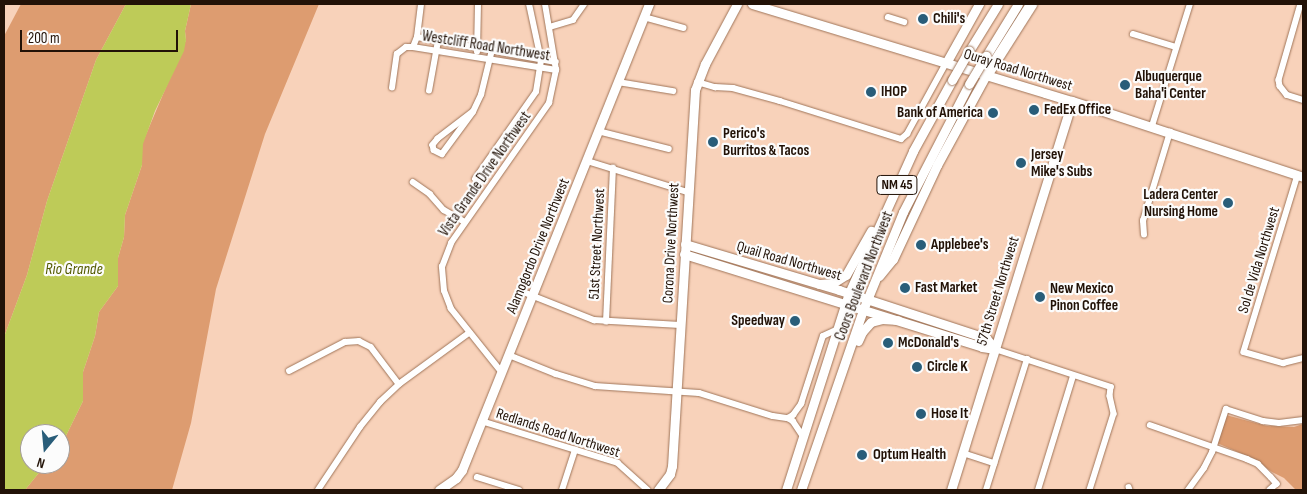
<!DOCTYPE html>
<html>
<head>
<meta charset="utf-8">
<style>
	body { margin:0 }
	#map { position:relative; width:1307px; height:494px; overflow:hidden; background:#f8d2ba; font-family:"Sofia Sans Condensed",sans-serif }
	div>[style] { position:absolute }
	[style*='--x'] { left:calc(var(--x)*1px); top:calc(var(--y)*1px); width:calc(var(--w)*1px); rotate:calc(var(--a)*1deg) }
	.green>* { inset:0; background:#dd9c70 }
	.water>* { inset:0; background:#becb58 }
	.roads { filter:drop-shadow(0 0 1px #a07559) drop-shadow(0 0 1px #a07559) }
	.street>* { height:5.5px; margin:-2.75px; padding:0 2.75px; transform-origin:2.75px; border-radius:2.75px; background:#fff }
	.secondary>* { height:9px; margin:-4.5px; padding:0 4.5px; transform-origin:4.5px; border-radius:4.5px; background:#fff }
	.primary>* { height:9px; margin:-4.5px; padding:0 4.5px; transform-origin:4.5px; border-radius:4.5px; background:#fff }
	.highway>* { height:11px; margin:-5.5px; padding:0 5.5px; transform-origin:5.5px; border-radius:5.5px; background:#fff }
	.bridges { filter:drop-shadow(0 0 1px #a07559) drop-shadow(0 0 1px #a07559) }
	.primary-bridge>* { height:9px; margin:-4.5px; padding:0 4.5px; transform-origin:4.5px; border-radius:4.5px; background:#fff }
	.dots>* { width:14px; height:14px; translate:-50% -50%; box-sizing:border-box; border:2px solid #fcfcfc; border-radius:50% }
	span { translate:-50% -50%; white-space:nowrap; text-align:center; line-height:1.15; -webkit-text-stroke:4.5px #fcfcfc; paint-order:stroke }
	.shield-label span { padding:1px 4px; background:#fcfcfc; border:1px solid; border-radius:4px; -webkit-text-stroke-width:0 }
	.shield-label { font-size:14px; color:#221207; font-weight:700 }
	.poi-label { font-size:15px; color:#221207; font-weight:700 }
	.left { translate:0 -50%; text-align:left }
	.right { translate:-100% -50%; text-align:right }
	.street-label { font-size:15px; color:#221207 }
	.water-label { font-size:16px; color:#545b00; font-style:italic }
	.frame { position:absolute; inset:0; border:5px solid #221207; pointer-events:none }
	.north { position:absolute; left:20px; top:424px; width:50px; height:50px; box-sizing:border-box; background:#fcfcfc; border:1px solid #a59e9a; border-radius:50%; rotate:197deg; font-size:14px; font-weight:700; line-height:20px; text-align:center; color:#221207 }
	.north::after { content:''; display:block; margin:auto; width:18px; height:22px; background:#295d79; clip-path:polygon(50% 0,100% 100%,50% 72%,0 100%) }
	.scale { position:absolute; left:20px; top:30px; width:158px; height:22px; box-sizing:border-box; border:2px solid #221207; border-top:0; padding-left:6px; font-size:15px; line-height:18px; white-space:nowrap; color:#221207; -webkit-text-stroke:4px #fcfcfc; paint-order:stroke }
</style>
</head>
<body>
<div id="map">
	<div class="green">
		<div style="clip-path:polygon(21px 4px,126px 4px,96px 60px,47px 201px,27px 275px,4px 337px,4px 36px)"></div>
		<div style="clip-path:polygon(191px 4px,319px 4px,265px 134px,216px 289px,191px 423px,172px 490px,25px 490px,46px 464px,60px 464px,60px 448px,83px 401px,83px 372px,95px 336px,99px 312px,118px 286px,118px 258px,124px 237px,125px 215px,142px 165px,142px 144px,186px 40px,185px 31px)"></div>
		<div style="clip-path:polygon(1226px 415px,1267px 426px,1294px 427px,1303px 424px,1303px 490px,1296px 490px,1284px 478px,1272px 472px,1254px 459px,1217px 443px)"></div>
	</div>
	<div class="water">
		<div style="clip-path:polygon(126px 4px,191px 4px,185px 31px,186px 40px,184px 51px,155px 111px,143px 144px,142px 165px,125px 215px,124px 237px,118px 258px,118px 286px,99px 312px,95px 336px,83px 372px,83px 401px,60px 448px,60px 434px,30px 434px,30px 464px,46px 464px,25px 490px,4px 490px,4px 337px,27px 275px,47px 201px,96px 60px)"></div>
	</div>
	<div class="roads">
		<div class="street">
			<div style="--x:1301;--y:4;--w:79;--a:106.1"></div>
			<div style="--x:1279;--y:80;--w:6;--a:81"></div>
			<div style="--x:1280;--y:86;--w:11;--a:52"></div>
			<div style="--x:1287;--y:95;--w:17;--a:17"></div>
			<div style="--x:644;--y:17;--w:41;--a:15.4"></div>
			<div style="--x:888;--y:17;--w:17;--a:17"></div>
			<div style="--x:550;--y:27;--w:24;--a:-17"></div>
			<div style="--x:573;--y:20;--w:19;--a:-55"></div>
			<div style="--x:1133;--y:34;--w:45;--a:16.8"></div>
			<div style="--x:417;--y:37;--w:141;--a:10.2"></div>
			<div style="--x:413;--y:47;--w:145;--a:9.1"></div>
			<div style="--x:477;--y:52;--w:48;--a:-88.8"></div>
			<div style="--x:618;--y:82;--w:56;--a:9.3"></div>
			<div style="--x:697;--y:82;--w:19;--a:16"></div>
			<div style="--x:715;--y:87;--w:18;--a:3"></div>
			<div style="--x:733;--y:88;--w:49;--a:15.5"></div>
			<div style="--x:780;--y:101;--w:127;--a:17.4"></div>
			<div style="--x:901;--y:139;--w:8;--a:-40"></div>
			<div style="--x:907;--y:134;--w:81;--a:-61.2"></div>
			<div style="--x:392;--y:88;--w:34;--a:-82"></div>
			<div style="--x:397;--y:54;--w:11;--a:-38"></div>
			<div style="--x:406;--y:47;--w:7;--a:0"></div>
			<div style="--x:413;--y:47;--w:11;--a:-68"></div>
			<div style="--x:417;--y:37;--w:33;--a:-83"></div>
			<div style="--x:429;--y:91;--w:51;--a:-79.8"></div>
			<div style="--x:473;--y:112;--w:44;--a:142.4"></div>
			<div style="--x:438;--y:139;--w:8;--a:130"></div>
			<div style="--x:433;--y:145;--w:5;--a:79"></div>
			<div style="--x:434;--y:150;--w:9;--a:27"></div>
			<div style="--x:442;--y:154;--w:52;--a:-53.6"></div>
			<div style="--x:473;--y:112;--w:19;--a:-65"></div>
			<div style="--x:481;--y:95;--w:46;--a:-76.3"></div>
			<div style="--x:1152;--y:126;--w:128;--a:-72.7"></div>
			<div style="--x:598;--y:131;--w:73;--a:14.2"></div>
			<div style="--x:587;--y:161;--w:106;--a:17.1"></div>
			<div style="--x:1298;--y:175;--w:185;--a:107"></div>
			<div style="--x:1244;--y:352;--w:41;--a:15.8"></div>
			<div style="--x:1283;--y:363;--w:21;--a:-14"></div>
			<div style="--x:475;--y:179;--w:106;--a:-55"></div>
			<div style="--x:536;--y:92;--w:32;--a:-81"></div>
			<div style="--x:541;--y:60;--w:57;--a:-102.1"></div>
			<div style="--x:413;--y:182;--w:21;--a:35"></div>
			<div style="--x:430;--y:194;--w:21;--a:49"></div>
			<div style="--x:444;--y:210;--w:24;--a:30"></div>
			<div style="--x:1144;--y:235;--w:14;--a:-94"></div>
			<div style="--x:1143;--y:221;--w:93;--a:-73.1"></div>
			<div style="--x:521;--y:291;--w:79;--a:21.7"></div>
			<div style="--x:594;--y:320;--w:86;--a:3.3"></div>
			<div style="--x:606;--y:322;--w:154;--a:-87.4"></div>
			<div style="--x:995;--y:349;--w:122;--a:18.1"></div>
			<div style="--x:1111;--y:387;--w:9;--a:96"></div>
			<div style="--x:1110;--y:396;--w:18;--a:77"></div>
			<div style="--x:1114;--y:414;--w:80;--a:107.5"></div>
			<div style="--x:509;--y:355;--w:51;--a:22"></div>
			<div style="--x:556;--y:374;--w:41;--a:17.1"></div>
			<div style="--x:595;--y:386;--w:104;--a:3.9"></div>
			<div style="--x:699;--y:393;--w:77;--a:17.3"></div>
			<div style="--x:773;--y:416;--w:15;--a:8"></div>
			<div style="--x:788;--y:418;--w:6;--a:31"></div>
			<div style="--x:793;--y:421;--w:18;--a:56"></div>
			<div style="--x:289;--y:371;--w:63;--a:-27.4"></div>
			<div style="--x:345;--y:342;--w:14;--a:-4"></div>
			<div style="--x:359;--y:341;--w:13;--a:27"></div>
			<div style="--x:371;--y:347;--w:46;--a:52.9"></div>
			<div style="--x:502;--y:373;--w:82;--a:-128.6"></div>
			<div style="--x:451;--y:309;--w:19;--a:-111"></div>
			<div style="--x:444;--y:291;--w:24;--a:-95"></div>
			<div style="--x:442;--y:267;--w:26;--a:-69"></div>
			<div style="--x:451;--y:243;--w:171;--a:-55"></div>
			<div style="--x:549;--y:103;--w:34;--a:-78"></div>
			<div style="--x:556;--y:70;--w:67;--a:-99.5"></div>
			<div style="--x:788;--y:418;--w:6;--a:-31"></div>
			<div style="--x:793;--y:415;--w:14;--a:-54"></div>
			<div style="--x:801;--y:404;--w:71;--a:-72.1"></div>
			<div style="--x:823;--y:336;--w:14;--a:-25"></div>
			<div style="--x:481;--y:421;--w:143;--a:17"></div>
			<div style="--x:618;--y:463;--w:40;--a:42"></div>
			<div style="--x:1150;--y:425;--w:103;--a:19.3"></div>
			<div style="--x:1247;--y:459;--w:12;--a:24"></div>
			<div style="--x:1258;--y:464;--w:18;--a:45"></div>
			<div style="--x:1271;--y:477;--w:9;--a:49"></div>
			<div style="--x:1277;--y:484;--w:9;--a:139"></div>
			<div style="--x:963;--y:453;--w:33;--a:18"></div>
			<div style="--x:477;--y:477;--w:44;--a:17.2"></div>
			<div style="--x:1129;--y:487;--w:3;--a:72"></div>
			<div style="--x:318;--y:490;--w:76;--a:-56.3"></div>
			<div style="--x:360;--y:427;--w:32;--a:-51"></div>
			<div style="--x:380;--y:402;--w:26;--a:-43"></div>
			<div style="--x:399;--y:384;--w:87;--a:-36.1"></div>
			<div style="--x:562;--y:490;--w:42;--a:-72"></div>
			<div style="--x:986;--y:490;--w:137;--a:-72.6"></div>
			<div style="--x:1038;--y:490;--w:119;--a:-72.9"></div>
			<div style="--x:1188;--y:490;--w:27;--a:-54"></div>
			<div style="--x:1204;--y:468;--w:18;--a:-63"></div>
			<div style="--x:1212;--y:452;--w:45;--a:-72"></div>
			<div style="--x:1226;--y:409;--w:39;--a:18"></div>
			<div style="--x:1263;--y:421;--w:16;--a:7"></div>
			<div style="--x:1279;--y:423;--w:24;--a:-7"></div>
		</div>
		<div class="secondary">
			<div style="--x:752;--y:4;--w:334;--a:16.9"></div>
			<div style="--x:1072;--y:101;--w:243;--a:18.2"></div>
			<div style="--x:685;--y:244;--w:161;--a:16.6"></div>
			<div style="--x:839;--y:290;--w:155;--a:18.1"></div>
			<div style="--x:986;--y:338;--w:14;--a:51"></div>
			<div style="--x:684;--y:254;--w:312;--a:17.3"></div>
			<div style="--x:982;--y:347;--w:13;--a:9"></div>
			<div style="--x:439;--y:490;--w:21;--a:-35"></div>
			<div style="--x:456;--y:478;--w:10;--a:-53"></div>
			<div style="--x:462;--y:470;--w:502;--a:-68.14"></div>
			<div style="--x:658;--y:490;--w:20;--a:-53"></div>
			<div style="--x:670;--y:474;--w:8;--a:-76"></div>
			<div style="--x:672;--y:466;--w:377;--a:-86.5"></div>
			<div style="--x:695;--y:90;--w:28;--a:-69"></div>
			<div style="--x:705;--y:64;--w:68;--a:-61.9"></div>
			<div style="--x:951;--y:490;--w:407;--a:-72.7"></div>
		</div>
		<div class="primary">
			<div style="--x:969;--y:51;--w:55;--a:-58.3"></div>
			<div style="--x:986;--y:56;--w:61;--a:-58.4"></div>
			<div style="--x:946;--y:63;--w:68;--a:-60.8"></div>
			<div style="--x:879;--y:276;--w:22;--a:-51"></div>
			<div style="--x:893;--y:259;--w:104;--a:-64.9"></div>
			<div style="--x:937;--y:165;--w:102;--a:-61.4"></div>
			<div style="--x:819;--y:284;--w:14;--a:-4"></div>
			<div style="--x:833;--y:283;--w:15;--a:-32"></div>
			<div style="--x:846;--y:275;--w:51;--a:-60.4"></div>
			<div style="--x:858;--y:341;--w:10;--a:-66"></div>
			<div style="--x:862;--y:332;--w:13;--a:-48"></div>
			<div style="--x:871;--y:322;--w:11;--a:-15"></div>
			<div style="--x:882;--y:319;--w:16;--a:4"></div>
			<div style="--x:786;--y:490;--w:207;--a:-72.3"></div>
			<div style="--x:849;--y:293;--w:156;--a:-65.7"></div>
			<div style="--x:913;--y:151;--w:81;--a:-61.2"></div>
			<div style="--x:801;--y:490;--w:190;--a:-71"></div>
			<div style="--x:863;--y:310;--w:106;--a:-67.8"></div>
			<div style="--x:903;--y:212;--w:144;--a:-62.7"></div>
		</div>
		<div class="highway">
			<div style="--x:986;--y:75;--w:84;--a:-57.6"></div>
		</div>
	</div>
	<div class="bridges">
		<div class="primary-bridge">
			<div style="--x:952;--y:80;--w:34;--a:-60"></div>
			<div style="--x:969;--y:84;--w:33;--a:-59"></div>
		</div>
	</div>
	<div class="dots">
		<div style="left:923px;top:19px;background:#295d79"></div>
		<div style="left:1125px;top:85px;background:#295d79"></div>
		<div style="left:871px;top:92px;background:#295d79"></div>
		<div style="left:1034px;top:110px;background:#295d79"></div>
		<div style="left:993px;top:113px;background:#295d79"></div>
		<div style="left:713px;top:142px;background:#295d79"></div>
		<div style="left:1021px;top:163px;background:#295d79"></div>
		<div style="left:1228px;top:203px;background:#295d79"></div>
		<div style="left:921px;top:245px;background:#295d79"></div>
		<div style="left:905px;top:288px;background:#295d79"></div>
		<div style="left:1040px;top:297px;background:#295d79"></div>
		<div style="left:795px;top:321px;background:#295d79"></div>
		<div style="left:888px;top:343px;background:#295d79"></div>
		<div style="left:917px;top:367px;background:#295d79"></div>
		<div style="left:921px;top:414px;background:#295d79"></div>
		<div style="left:862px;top:455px;background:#295d79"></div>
	</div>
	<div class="shield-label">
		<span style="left:897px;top:185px">NM 45</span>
	</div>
	<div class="poi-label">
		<span class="left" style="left:933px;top:19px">Chili's</span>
		<span class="left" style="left:1135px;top:85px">Albuquerque<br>Baha'i Center</span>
		<span class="left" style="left:881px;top:92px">IHOP</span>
		<span class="left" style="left:1044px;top:110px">FedEx Office</span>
		<span class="right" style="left:983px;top:113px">Bank of America</span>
		<span class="left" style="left:723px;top:142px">Perico's<br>Burritos &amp; Tacos</span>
		<span class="left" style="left:1031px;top:163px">Jersey<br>Mike's Subs</span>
		<span class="right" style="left:1218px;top:203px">Ladera Center<br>Nursing Home</span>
		<span class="left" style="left:931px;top:245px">Applebee's</span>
		<span class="left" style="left:915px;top:288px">Fast Market</span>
		<span class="left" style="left:1050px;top:297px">New Mexico<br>Pinon Coffee</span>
		<span class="right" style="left:785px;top:321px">Speedway</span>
		<span class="left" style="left:898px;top:343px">McDonald's</span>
		<span class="left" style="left:927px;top:367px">Circle K</span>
		<span class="left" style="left:931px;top:414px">Hose It</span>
		<span class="left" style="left:873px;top:455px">Optum Health</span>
	</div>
	<div class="street-label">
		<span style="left:486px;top:46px;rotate:9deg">Westcliff Road Northwest</span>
		<span style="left:1018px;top:70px;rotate:17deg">Ouray Road Northwest</span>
		<span style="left:485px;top:174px;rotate:-55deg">Vista Grande Drive Northwest</span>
		<span style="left:671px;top:243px;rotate:-87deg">Corona Drive Northwest</span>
		<span style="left:597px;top:244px;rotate:-87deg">51st Street Northwest</span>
		<span style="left:538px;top:246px;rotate:-68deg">Alamogordo Drive Northwest</span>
		<span style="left:1259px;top:260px;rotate:-73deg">Sol de Vida Northwest</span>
		<span style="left:789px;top:261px;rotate:16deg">Quail Road Northwest</span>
		<span style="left:864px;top:276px;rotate:-69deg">Coors Boulevard Northwest</span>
		<span style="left:998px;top:291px;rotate:-73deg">57th Street Northwest</span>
		<span style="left:558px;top:433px;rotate:18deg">Redlands Road Northwest</span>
	</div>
	<div class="water-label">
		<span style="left:74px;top:270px">Rio Grande</span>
	</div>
	<div class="frame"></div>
	<div class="north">N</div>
	<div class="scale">200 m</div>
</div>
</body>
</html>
